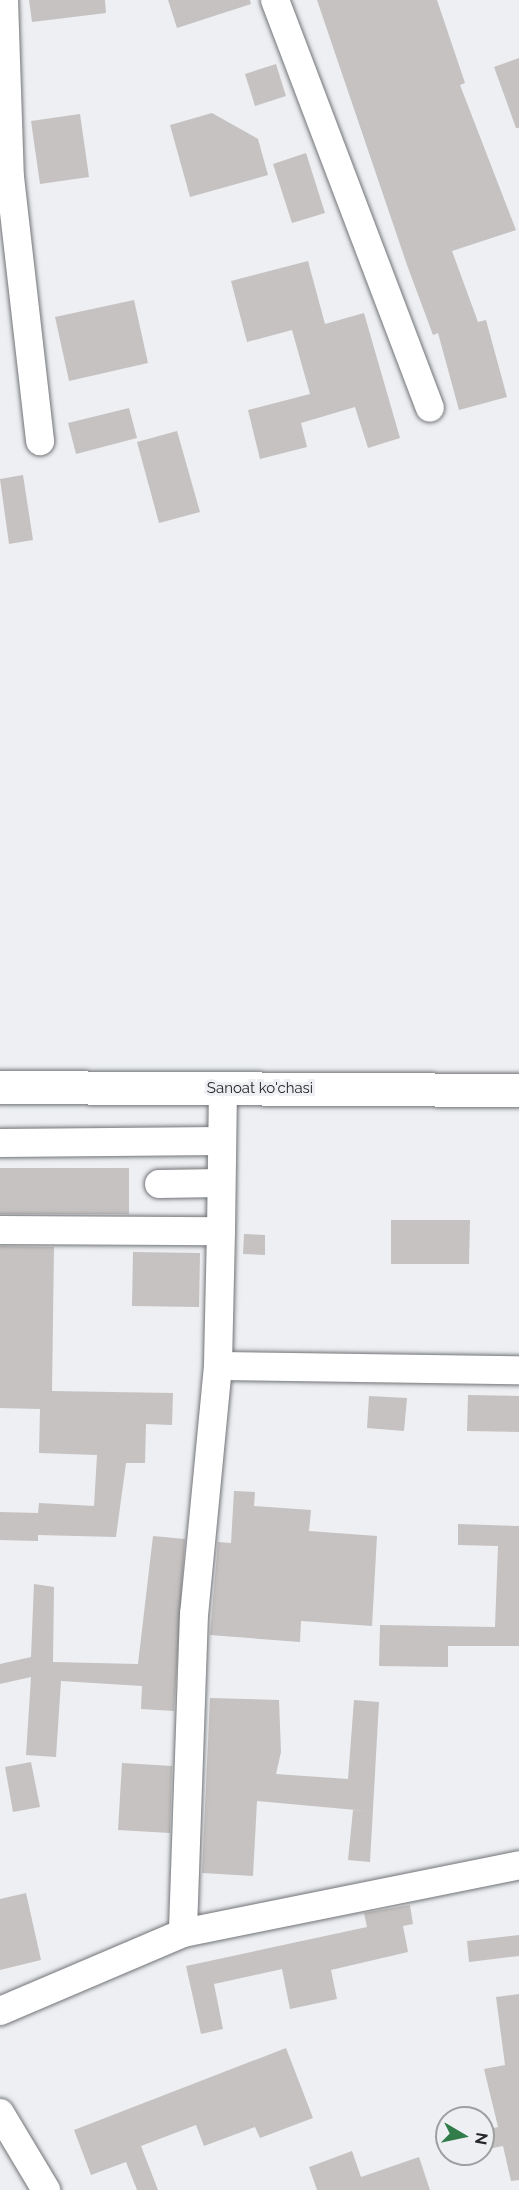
<!DOCTYPE html>
<html>
<head>
<meta charset="utf-8">
<style>
	body { margin:0 }
	#map { position:relative; width:519px; height:2190px; overflow:hidden; background:#edeff2; font-family:Raleway,sans-serif }
	div>[style] { position:absolute }
	[style*='--x'] { left:calc(var(--x)*1px); top:calc(var(--y)*1px); width:calc(var(--w)*1px); rotate:calc(var(--a)*1deg) }
	.building>* { inset:0; background:#c6c2c1 }
	.roads { filter:drop-shadow(0 0 2px #727477) drop-shadow(0 0 2px #727477) }
	.minor>* { height:28px; margin:-14px; padding:0 14px; transform-origin:14px; border-radius:14px; background:#fff }
	.major>* { height:33px; margin:-16.5px; padding:0 16.5px; transform-origin:16.5px; border-radius:16.5px; background:#fff }
	span { translate:-50% -50%; white-space:nowrap; text-align:center; line-height:1.15; -webkit-text-stroke:6px #edeff2; paint-order:stroke }
	.street-label { font-size:15px; color:#262728 }
	.north { position:absolute; left:435px; top:2106px; width:60px; height:60px; box-sizing:border-box; background:#edeff2; border:2px solid #9d9fa1; border-radius:50%; rotate:99deg; font-size:16px; font-weight:700; line-height:24px; text-align:center; color:#262728 }
	.north::after { content:''; display:block; margin:auto; width:21px; height:27px; background:#327c4a; clip-path:polygon(50% 0,100% 100%,50% 72%,0 100%) }
</style>
</head>
<body>
<div id="map">
	<div class="building">
		<div style="clip-path:polygon(29px 0,105px 0,106px 13px,32px 22px)"></div>
		<div style="clip-path:polygon(168px 0,250px 0,251px 4px,177px 28px)"></div>
		<div style="clip-path:polygon(317px 0,437px 0,465px 83px,460px 85px,516px 230px,452px 251px,478px 322px,486px 320px,507px 397px,459px 410px,438px 333px,433px 335px,407px 265px)"></div>
		<div style="clip-path:polygon(519px 58px,519px 128px,516px 128px,494px 67px)"></div>
		<div style="clip-path:polygon(276px 64px,286px 96px,255px 106px,245px 74px)"></div>
		<div style="clip-path:polygon(212px 113px,258px 139px,268px 175px,190px 197px,170px 125px)"></div>
		<div style="clip-path:polygon(80px 114px,89px 177px,40px 184px,31px 121px)"></div>
		<div style="clip-path:polygon(306px 153px,325px 213px,292px 223px,273px 164px)"></div>
		<div style="clip-path:polygon(308px 261px,325px 324px,364px 313px,400px 438px,368px 448px,355px 407px,301px 423px,307px 447px,260px 459px,248px 410px,310px 394px,292px 330px,247px 342px,231px 281px)"></div>
		<div style="clip-path:polygon(134px 300px,148px 363px,69px 381px,55px 317px)"></div>
		<div style="clip-path:polygon(129px 408px,137px 438px,76px 454px,68px 423px)"></div>
		<div style="clip-path:polygon(177px 431px,200px 512px,159px 523px,137px 442px)"></div>
		<div style="clip-path:polygon(23px 475px,33px 540px,9px 544px,0 479px)"></div>
		<div style="clip-path:polygon(0 1168px,129px 1168px,129px 1214px,0 1214px)"></div>
		<div style="clip-path:polygon(391px 1220px,470px 1220px,469px 1264px,391px 1264px)"></div>
		<div style="clip-path:polygon(244px 1234px,265px 1235px,265px 1255px,243px 1254px)"></div>
		<div style="clip-path:polygon(0 1246px,54px 1247px,52px 1391px,173px 1393px,172px 1425px,146px 1424px,145px 1463px,126px 1463px,116px 1537px,38px 1535px,38px 1541px,0 1540px,0 1512px,38px 1513px,39px 1503px,94px 1506px,97px 1455px,39px 1453px,40px 1409px,0 1408px)"></div>
		<div style="clip-path:polygon(133px 1252px,200px 1253px,199px 1307px,132px 1306px)"></div>
		<div style="clip-path:polygon(468px 1395px,519px 1396px,519px 1432px,467px 1431px)"></div>
		<div style="clip-path:polygon(369px 1396px,407px 1398px,404px 1431px,367px 1428px)"></div>
		<div style="clip-path:polygon(234px 1491px,255px 1492px,254px 1506px,311px 1510px,309px 1531px,377px 1536px,372px 1626px,301px 1621px,300px 1642px,210px 1635px,218px 1542px,231px 1543px)"></div>
		<div style="clip-path:polygon(458px 1524px,519px 1526px,519px 1646px,448px 1646px,448px 1667px,379px 1666px,380px 1625px,495px 1627px,498px 1546px,458px 1545px)"></div>
		<div style="clip-path:polygon(153px 1536px,185px 1539px,174px 1711px,141px 1709px,142px 1686px,61px 1681px,56px 1757px,26px 1755px,31px 1677px,0 1684px,0 1664px,31px 1657px,34px 1584px,54px 1587px,53px 1662px,138px 1664px)"></div>
		<div style="clip-path:polygon(210px 1698px,279px 1700px,281px 1752px,276px 1774px,348px 1779px,354px 1700px,379px 1702px,370px 1862px,348px 1860px,353px 1810px,367px 1811px,257px 1801px,253px 1876px,202px 1873px)"></div>
		<div style="clip-path:polygon(31px 1762px,40px 1807px,13px 1812px,5px 1767px)"></div>
		<div style="clip-path:polygon(122px 1763px,172px 1766px,170px 1833px,118px 1830px)"></div>
		<div style="clip-path:polygon(26px 1893px,41px 1960px,0 1970px,0 1899px)"></div>
		<div style="clip-path:polygon(410px 1905px,413px 1924px,403px 1926px,408px 1952px,331px 1970px,337px 1999px,290px 2009px,282px 1969px,214px 1984px,223px 2029px,201px 2034px,186px 1966px,367px 1927px,364px 1913px)"></div>
		<div style="clip-path:polygon(519px 1935px,519px 1956px,469px 1962px,467px 1941px)"></div>
		<div style="clip-path:polygon(519px 1994px,519px 2180px,511px 2181px,503px 2146px,483px 2150px,483px 2130px,498px 2127px,484px 2069px,505px 2065px,496px 1997px)"></div>
		<div style="clip-path:polygon(286px 2048px,313px 2118px,260px 2138px,255px 2127px,204px 2146px,196px 2125px,141px 2146px,158px 2190px,137px 2190px,126px 2162px,91px 2175px,74px 2130px)"></div>
		<div style="clip-path:polygon(352px 2151px,361px 2177px,419px 2157px,430px 2190px,317px 2190px,309px 2167px)"></div>
	</div>
	<div class="roads">
		<div class="minor">
			<div style="--x:4;--y:0;--w:177;--a:88.1"></div>
			<div style="--x:10;--y:177;--w:266;--a:83.5"></div>
			<div style="--x:275;--y:0;--w:436;--a:69.2"></div>
			<div style="--x:0;--y:1143;--w:222;--a:-0.5"></div>
			<div style="--x:159;--y:1184;--w:62;--a:-0.9"></div>
			<div style="--x:0;--y:1230;--w:221;--a:0.3"></div>
			<div style="--x:221;--y:1231;--w:135;--a:91.3"></div>
			<div style="--x:218;--y:1366;--w:249;--a:95.5"></div>
			<div style="--x:194;--y:1614;--w:319;--a:92"></div>
			<div style="--x:183;--y:1933;--w:199;--a:156.9"></div>
			<div style="--x:221;--y:1231;--w:142;--a:-89.2"></div>
			<div style="--x:218;--y:1366;--w:301;--a:0.8"></div>
			<div style="--x:183;--y:1933;--w:343;--a:-11.4"></div>
			<div style="--x:0;--y:2113;--w:90;--a:59.1"></div>
		</div>
		<div class="major">
			<div style="--x:0;--y:1087;--w:519;--a:0.33"></div>
		</div>
	</div>
	<div class="street-label">
		<span style="left:260px;top:1089px">Sanoat ko'chasi</span>
	</div>
	<div class="north">N</div>
</div>
</body>
</html>
